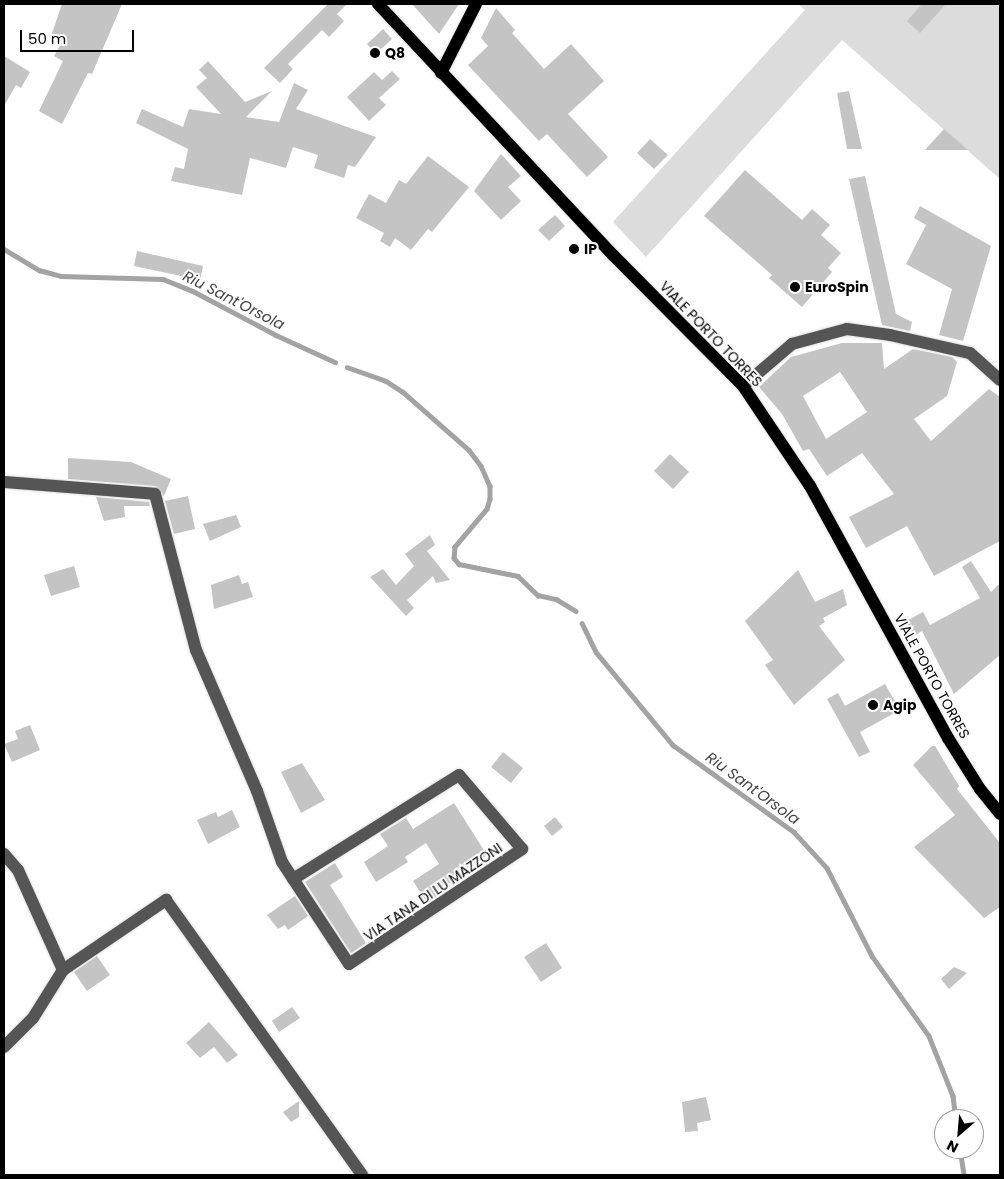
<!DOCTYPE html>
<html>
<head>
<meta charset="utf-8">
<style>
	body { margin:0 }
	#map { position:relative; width:1004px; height:1179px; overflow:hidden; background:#fff; font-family:Poppins,sans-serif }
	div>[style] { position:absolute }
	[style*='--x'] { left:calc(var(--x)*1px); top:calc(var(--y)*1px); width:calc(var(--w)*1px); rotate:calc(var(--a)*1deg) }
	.green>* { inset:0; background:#dcdcdc }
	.stream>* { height:4.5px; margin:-2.25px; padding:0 2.25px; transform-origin:2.25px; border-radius:2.25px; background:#a3a3a3 }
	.building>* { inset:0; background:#c4c4c4 }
	.roads { filter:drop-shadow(0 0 1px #dbdbdb) drop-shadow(0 0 1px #dbdbdb) }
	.minor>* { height:12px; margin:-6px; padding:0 6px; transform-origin:6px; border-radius:6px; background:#555 }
	.major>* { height:12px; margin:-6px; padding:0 6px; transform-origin:6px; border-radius:6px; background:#000 }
	.dots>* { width:14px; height:14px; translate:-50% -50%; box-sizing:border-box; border:2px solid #fff; border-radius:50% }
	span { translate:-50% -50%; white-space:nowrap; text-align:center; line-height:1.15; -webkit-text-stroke:4px #fff; paint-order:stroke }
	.poi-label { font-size:14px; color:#000; font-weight:700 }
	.left { translate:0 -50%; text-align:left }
	.street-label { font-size:14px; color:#000 }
	.water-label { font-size:15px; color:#444; font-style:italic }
	.frame { position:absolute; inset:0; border:5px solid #000; pointer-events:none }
	.north { position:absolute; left:934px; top:1109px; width:50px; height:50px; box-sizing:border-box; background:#fff; border:1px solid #999; border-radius:50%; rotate:207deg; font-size:14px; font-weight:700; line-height:20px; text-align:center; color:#000 }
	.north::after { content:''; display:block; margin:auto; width:18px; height:22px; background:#000; clip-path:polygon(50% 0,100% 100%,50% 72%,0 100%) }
	.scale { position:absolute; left:20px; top:30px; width:114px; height:22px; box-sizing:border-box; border:2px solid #000; border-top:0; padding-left:6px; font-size:15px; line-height:18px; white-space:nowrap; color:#000; -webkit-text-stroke:4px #fff; paint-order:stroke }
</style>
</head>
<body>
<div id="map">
	<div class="green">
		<div style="clip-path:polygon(798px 4px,1000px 4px,1000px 179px,842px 40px,646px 257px,613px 222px,805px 10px)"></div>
	</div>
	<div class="stream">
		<div style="--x:4;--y:249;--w:41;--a:31"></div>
		<div style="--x:39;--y:270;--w:23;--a:15"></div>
		<div style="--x:61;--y:276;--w:102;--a:1.7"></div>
		<div style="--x:163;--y:279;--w:32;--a:22"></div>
		<div style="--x:193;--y:291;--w:94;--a:27.9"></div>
		<div style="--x:276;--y:335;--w:65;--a:24.6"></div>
		<div style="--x:347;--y:367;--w:41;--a:19.7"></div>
		<div style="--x:386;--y:381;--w:20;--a:33"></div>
		<div style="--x:403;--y:392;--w:88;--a:41.3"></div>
		<div style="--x:469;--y:450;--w:20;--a:53"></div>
		<div style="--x:481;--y:466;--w:22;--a:66"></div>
		<div style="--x:490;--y:486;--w:13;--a:90"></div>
		<div style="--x:490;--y:499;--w:10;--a:107"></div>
		<div style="--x:487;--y:509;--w:50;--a:130.1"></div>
		<div style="--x:455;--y:547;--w:11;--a:95"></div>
		<div style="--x:454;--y:558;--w:8;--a:50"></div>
		<div style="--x:459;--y:564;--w:60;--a:11.5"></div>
		<div style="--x:518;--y:576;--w:28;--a:44"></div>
		<div style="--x:538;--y:595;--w:18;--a:13"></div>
		<div style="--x:556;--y:599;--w:23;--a:31"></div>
		<div style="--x:582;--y:623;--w:32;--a:64"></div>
		<div style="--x:596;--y:652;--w:121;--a:50.4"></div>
		<div style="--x:673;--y:745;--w:149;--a:35.7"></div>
		<div style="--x:794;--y:832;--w:49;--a:47.5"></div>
		<div style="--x:827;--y:868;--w:99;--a:62.9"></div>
		<div style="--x:872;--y:956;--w:98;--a:54.5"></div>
		<div style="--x:929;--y:1036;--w:65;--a:68.2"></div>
		<div style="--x:953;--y:1096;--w:23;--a:83"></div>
		<div style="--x:960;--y:1149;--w:26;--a:81"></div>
	</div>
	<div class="building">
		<div style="clip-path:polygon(62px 4px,122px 4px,92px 74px,88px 73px,62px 124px,39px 111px,63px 61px,54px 56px,62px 42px,51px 36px)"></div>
		<div style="clip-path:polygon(328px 4px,347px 4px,337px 14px,344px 21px,329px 37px,322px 30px,288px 64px,293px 69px,280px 83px,264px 68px)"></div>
		<div style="clip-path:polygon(412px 4px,459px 4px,439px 34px)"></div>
		<div style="clip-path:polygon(922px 4px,946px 4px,920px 33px,907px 21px)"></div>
		<div style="clip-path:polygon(496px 8px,515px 30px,512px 33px,544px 69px,571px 44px,604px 81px,568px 114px,608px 157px,587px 177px,547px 134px,539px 141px,468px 65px,488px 46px,481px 38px)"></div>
		<div style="clip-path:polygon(383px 29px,392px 39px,376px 54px,367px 44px)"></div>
		<div style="clip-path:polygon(4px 56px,30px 72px,21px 88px,16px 85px,4px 106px)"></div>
		<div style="clip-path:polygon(208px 61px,245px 102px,272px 91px,246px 117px,279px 122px,294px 83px,308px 90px,296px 109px,376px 137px,355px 167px,348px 165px,344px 178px,314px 168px,318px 155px,293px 147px,286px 168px,250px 158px,242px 195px,171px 181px,175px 167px,184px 169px,188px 149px,136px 123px,142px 109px,183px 127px,189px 109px,221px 114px,196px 87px,207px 78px,199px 70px)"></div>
		<div style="clip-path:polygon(392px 71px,400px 79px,379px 98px,386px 105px,369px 121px,347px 97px,374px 72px,382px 80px)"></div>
		<div style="clip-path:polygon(849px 91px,862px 149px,847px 149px,837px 93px)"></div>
		<div style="clip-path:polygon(944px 129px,968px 150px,925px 150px)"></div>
		<div style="clip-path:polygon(650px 139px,668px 155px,654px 169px,637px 153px)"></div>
		<div style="clip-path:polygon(501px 154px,521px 176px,508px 187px,521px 201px,501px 220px,474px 191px)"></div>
		<div style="clip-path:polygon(428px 156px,469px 187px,432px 232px,428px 229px,411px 250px,395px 238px,390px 247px,380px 241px,384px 233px,356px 218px,369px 194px,386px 203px,399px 180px,406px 184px)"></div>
		<div style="clip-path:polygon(745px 170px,802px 220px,812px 209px,830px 225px,821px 235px,841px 253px,828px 268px,832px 272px,802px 307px,769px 278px,772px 275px,704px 216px)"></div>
		<div style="clip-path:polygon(865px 176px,896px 314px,912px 322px,910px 331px,882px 325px,849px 179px)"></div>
		<div style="clip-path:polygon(920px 206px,991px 246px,963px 341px,939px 335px,952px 289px,906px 264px,926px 225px,914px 218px)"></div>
		<div style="clip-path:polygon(555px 215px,565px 226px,549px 241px,538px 230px)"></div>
		<div style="clip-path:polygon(137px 251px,203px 266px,200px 280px,134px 266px)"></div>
		<div style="clip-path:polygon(evenodd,842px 343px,882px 343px,884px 369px,913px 349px,952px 357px,957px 362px,947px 396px,914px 419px,931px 441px,989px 389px,1000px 397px,1000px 541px,934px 576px,907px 526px,866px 548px,849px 517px,894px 494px,862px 453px,827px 476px,809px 449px,803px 451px,782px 414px,759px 387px,791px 357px,842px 343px,840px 372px,867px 412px,826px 439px,803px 396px,840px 372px)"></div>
		<div style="clip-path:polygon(670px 454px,689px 472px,673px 489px,654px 471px)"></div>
		<div style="clip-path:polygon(68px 458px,131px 462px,171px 479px,164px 496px,156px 486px,68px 479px)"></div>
		<div style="clip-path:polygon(188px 496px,195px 529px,174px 534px,165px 501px)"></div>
		<div style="clip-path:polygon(96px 497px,149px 502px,150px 506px,124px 506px,125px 517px,104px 521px)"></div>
		<div style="clip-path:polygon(236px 515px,241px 527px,210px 541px,203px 524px)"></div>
		<div style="clip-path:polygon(430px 535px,435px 545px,427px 551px,450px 580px,436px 583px,433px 576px,407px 600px,414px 608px,406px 616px,370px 577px,383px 569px,396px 585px,414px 566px,405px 554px)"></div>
		<div style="clip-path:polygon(971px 561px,991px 592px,1000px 583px,1000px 655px,954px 694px,922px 631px,909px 639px,901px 624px,923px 612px,930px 625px,980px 598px,962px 567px)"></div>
		<div style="clip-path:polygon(74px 566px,80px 587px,51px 596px,44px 575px)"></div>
		<div style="clip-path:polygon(798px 570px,815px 602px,843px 589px,847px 605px,823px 618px,825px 622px,819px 626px,845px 660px,794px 705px,765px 665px,773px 660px,745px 621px)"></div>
		<div style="clip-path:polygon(239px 575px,242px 584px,248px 582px,253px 597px,214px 609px,211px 585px)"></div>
		<div style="clip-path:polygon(885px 684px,900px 710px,860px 732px,870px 752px,859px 757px,827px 699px,838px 693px,845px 706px)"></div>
		<div style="clip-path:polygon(30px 725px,40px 750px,12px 762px,4px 744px,18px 739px,15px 731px)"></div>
		<div style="clip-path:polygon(932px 746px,935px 746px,959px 786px,957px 789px,1000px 843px,1000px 907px,984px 918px,914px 847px,955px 815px,913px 765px)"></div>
		<div style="clip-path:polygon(503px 752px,523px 768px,511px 783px,491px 767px)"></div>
		<div style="clip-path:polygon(302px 763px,325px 800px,301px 813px,281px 772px)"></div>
		<div style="clip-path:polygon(454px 803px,487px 855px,454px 877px,455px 880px,448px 884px,450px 887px,427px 903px,413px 881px,439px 864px,426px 843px,405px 857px,408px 862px,376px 882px,364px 862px,388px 846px,380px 834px,406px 818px,413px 829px)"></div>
		<div style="clip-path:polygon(232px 810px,240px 827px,208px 844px,197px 820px,216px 812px,218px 817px)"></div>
		<div style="clip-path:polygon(555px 817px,563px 827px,552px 836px,544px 826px)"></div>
		<div style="clip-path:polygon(335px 863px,343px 877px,330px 885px,366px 943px,351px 953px,305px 882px)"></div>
		<div style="clip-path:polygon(295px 896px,308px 916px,288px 930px,285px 925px,278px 929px,267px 915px)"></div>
		<div style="clip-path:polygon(546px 943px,562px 968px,541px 982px,524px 957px)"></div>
		<div style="clip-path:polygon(97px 956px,110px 975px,87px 991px,74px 972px)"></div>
		<div style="clip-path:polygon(954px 967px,967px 973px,949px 989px,941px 979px)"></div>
		<div style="clip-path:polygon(292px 1007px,300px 1018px,279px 1032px,272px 1021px)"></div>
		<div style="clip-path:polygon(209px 1022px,238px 1055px,227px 1063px,214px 1047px,200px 1058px,186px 1043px)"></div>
		<div style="clip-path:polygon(706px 1097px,711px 1120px,697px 1123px,698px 1131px,685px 1132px,682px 1102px)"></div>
		<div style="clip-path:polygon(299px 1101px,299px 1117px,291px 1122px,283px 1112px)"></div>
	</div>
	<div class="roads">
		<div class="minor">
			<div style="--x:743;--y:386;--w:65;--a:-40.6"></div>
			<div style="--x:792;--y:344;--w:57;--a:-15.3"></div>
			<div style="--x:847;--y:329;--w:43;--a:7.9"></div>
			<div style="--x:890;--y:335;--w:82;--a:12.7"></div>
			<div style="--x:970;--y:353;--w:40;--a:42"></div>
			<div style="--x:4;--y:482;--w:151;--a:4.5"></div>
			<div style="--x:155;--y:494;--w:161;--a:75.3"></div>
			<div style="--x:196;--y:650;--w:154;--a:66.6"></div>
			<div style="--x:257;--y:791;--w:75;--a:70.6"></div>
			<div style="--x:282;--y:862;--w:122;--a:56.7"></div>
			<div style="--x:349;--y:964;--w:208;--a:-33.6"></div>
			<div style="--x:522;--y:849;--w:97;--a:-130.4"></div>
			<div style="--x:459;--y:775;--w:196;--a:147.9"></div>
			<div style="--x:4;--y:854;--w:21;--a:49"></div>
			<div style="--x:18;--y:870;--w:110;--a:65.8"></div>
			<div style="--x:63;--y:970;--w:125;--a:-34.2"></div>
			<div style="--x:166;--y:900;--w:338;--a:54.5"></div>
			<div style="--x:4;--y:1047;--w:41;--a:-45"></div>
			<div style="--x:33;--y:1018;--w:57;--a:-58"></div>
		</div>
		<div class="major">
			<div style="--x:378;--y:4;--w:345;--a:46.9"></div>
			<div style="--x:614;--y:256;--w:183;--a:45.2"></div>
			<div style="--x:743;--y:386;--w:120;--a:56.2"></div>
			<div style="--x:810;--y:486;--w:287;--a:61.3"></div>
			<div style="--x:948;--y:738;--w:60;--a:57.9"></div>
			<div style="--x:980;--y:789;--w:32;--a:51"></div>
			<div style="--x:441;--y:73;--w:77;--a:-63.1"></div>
		</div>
	</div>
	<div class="dots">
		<div style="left:375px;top:53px;background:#000"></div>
		<div style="left:574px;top:249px;background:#000"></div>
		<div style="left:795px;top:287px;background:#000"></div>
		<div style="left:873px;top:705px;background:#000"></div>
	</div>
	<div class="poi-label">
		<span class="left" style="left:385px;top:53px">Q8</span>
		<span class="left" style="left:584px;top:249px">IP</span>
		<span class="left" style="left:805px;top:287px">EuroSpin</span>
		<span class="left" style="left:883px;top:705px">Agip</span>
	</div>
	<div class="street-label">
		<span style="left:711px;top:334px;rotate:46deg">VIALE PORTO TORRES</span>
		<span style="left:932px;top:676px;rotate:61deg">VIALE PORTO TORRES</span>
		<span style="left:433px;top:892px;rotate:-34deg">VIA TANA DI LU MAZZONI</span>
	</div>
	<div class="water-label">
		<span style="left:234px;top:300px;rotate:27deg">Riu Sant'Orsola</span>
		<span style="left:753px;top:788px;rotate:36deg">Riu Sant'Orsola</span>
	</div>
	<div class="frame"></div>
	<div class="north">N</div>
	<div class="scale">50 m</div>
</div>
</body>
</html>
